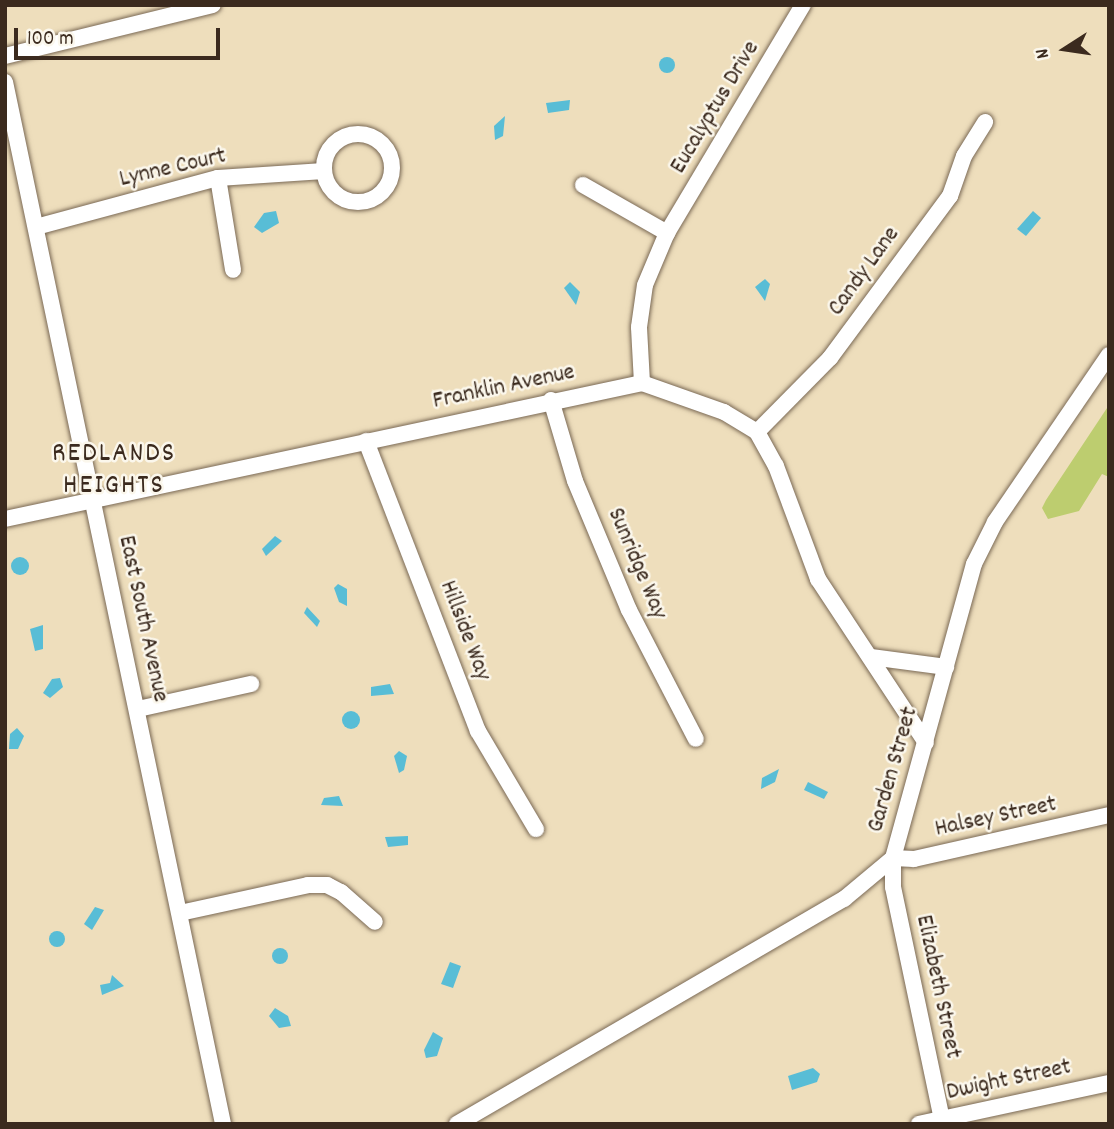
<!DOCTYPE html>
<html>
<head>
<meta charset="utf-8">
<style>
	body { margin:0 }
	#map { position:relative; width:1114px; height:1129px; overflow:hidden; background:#eedebc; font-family:Dekko,sans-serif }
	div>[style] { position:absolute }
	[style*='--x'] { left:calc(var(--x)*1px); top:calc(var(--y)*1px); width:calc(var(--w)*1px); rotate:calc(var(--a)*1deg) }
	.green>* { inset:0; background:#bdcd6f }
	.water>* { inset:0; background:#58bdd6 }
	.round { border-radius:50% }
	.roads { filter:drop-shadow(0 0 2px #7a6955) drop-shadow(0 0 2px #7a6955) }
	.minor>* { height:16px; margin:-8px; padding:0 8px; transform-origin:8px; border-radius:8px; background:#fff }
	.minor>.ring { margin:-8px; padding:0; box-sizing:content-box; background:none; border:16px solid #fff; border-radius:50% }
	span { translate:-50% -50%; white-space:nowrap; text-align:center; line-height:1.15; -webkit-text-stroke:5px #fbf7ec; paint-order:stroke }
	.street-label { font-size:24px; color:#3b2a1e }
	.quarter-label { font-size:28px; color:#3b2a1e; letter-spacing:2px }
	.frame { position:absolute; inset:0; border:7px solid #3b2a1e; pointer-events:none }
	.north { position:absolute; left:1030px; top:14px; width:70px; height:70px; -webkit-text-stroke:5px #fbf7ec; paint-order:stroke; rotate:258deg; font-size:19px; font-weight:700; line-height:28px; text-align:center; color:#3b2a1e }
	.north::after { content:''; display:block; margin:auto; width:24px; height:32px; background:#3b2a1e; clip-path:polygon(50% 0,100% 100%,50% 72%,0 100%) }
	.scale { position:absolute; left:14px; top:28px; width:206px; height:32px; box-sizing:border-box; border:4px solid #3b2a1e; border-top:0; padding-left:9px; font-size:21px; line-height:24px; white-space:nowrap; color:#3b2a1e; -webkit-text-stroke:5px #fbf7ec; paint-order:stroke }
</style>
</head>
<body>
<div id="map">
	<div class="green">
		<div style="clip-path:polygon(1109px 405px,1109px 477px,1102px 474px,1079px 511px,1048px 519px,1042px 508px,1046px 500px)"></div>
	</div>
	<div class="water">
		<div class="round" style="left:659px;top:57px;width:16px;height:16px"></div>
		<div style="clip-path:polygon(570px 100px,569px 110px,548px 113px,546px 103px)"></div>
		<div style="clip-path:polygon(505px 116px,503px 136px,495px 140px,494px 126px)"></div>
		<div style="clip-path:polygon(276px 211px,279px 223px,262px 233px,254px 227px,264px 213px)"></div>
		<div style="clip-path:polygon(1033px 211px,1041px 218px,1026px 236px,1017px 229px)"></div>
		<div style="clip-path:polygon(765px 279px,770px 284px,765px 301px,755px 287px)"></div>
		<div style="clip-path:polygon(570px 282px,580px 292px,576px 305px,564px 288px)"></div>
		<div style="clip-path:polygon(275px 536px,282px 541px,266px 556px,262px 549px)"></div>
		<div class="round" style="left:11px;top:557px;width:18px;height:18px"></div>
		<div style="clip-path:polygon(338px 584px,347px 589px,347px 606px,339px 602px,334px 588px)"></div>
		<div style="clip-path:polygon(307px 607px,320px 621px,317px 627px,304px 613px)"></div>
		<div style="clip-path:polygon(43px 625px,43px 649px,35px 651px,30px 629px)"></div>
		<div style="clip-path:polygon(60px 678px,63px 687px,50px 698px,43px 693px,52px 679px)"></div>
		<div style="clip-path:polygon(390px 684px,394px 694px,371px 696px,371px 687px)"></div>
		<div class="round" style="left:342px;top:711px;width:18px;height:18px"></div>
		<div style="clip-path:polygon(17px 728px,24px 736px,18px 749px,9px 749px,10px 734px)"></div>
		<div style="clip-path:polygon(399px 751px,407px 756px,404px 770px,399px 773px,394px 756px)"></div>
		<div style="clip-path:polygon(779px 769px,775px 782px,761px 789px,762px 778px)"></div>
		<div style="clip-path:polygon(808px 782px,828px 792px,824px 799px,804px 790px)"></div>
		<div style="clip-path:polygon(339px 796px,343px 806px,321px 805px,324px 798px)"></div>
		<div style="clip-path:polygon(408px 836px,408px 845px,388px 847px,385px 837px)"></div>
		<div style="clip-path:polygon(95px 907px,104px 910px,92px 930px,84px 924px)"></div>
		<div class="round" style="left:49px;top:931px;width:16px;height:16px"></div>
		<div class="round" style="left:272px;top:948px;width:16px;height:16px"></div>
		<div style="clip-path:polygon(450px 962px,461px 966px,453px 988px,441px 984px)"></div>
		<div style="clip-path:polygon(112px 975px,124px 986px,102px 995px,100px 985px,110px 983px)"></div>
		<div style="clip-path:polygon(275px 1008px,288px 1016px,291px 1026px,279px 1028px,269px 1016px)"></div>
		<div style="clip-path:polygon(433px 1032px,443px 1038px,437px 1056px,426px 1058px,424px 1050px)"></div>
		<div style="clip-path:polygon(813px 1068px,820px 1074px,817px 1082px,792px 1090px,788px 1076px)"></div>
	</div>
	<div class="roads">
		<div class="minor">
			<div style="--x:5;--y:56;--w:214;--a:-13.8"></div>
			<div style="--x:5;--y:82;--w:1065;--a:78.18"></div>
			<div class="ring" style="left:324px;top:134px;width:52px;height:52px"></div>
			<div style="--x:218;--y:178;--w:93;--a:80.7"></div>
			<div style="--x:583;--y:185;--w:97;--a:29.7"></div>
			<div style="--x:36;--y:227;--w:188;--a:-15.1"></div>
			<div style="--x:218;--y:178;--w:106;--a:-3.8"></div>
			<div style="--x:642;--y:383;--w:56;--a:-93.1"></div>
			<div style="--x:639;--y:327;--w:42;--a:-81.9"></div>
			<div style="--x:645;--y:285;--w:56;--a:-67.1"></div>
			<div style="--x:667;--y:233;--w:265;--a:-59.2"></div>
			<div style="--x:551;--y:400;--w:84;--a:73.5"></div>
			<div style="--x:575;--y:481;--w:140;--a:67.3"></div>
			<div style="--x:629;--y:610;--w:145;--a:62.6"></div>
			<div style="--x:757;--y:432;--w:104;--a:-45.4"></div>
			<div style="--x:830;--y:358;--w:202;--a:-53.5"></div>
			<div style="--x:950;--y:196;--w:42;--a:-70.7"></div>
			<div style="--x:964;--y:156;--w:40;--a:-58"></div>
			<div style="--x:366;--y:441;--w:311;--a:68.9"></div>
			<div style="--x:478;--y:731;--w:114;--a:59.4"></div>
			<div style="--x:5;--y:519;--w:651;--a:-12.05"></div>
			<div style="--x:642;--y:383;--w:87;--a:19.5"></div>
			<div style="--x:724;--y:412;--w:39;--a:31"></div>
			<div style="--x:757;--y:432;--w:39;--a:61"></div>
			<div style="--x:776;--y:466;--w:121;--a:69.6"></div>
			<div style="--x:818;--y:579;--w:196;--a:56.6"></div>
			<div style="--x:871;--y:657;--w:76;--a:7.6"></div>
			<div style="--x:138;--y:709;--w:116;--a:-12.5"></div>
			<div style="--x:893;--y:858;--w:29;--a:90"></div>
			<div style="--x:893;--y:887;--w:242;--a:78.1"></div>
			<div style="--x:893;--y:858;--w:21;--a:3"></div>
			<div style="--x:914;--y:859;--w:200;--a:-12.7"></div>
			<div style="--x:180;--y:913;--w:131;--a:-12.3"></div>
			<div style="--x:308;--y:885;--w:19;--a:0"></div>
			<div style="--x:327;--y:885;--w:16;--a:27"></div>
			<div style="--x:341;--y:892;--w:45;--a:41.4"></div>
			<div style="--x:457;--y:1124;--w:448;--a:-30.2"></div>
			<div style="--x:844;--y:899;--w:64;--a:-39.9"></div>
			<div style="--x:893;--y:858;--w:305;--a:-74.6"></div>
			<div style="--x:974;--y:564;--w:47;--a:-63.4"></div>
			<div style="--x:995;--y:522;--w:202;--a:-55.7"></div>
			<div style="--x:919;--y:1124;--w:194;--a:-12.2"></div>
		</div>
	</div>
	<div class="street-label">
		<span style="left:716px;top:108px;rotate:-59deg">Eucalyptus Drive</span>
		<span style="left:173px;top:169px;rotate:-13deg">Lynne Court</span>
		<span style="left:865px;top:272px;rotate:-54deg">Candy Lane</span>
		<span style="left:504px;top:388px;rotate:-12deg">Franklin Avenue</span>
		<span style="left:636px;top:564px;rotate:67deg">Sunridge Way</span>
		<span style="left:142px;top:619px;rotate:78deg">East South Avenue</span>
		<span style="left:464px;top:631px;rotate:69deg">Hillside Way</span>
		<span style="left:894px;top:770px;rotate:-74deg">Garden Street</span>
		<span style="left:996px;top:818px;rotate:-12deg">Halsey Street</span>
		<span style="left:937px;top:987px;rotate:78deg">Elizabeth Street</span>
		<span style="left:1009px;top:1081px;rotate:-12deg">Dwight Street</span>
	</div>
	<div class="quarter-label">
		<span style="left:114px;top:471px">REDLANDS<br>HEIGHTS</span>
	</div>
	<div class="frame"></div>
	<div class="north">N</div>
	<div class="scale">100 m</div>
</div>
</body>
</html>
